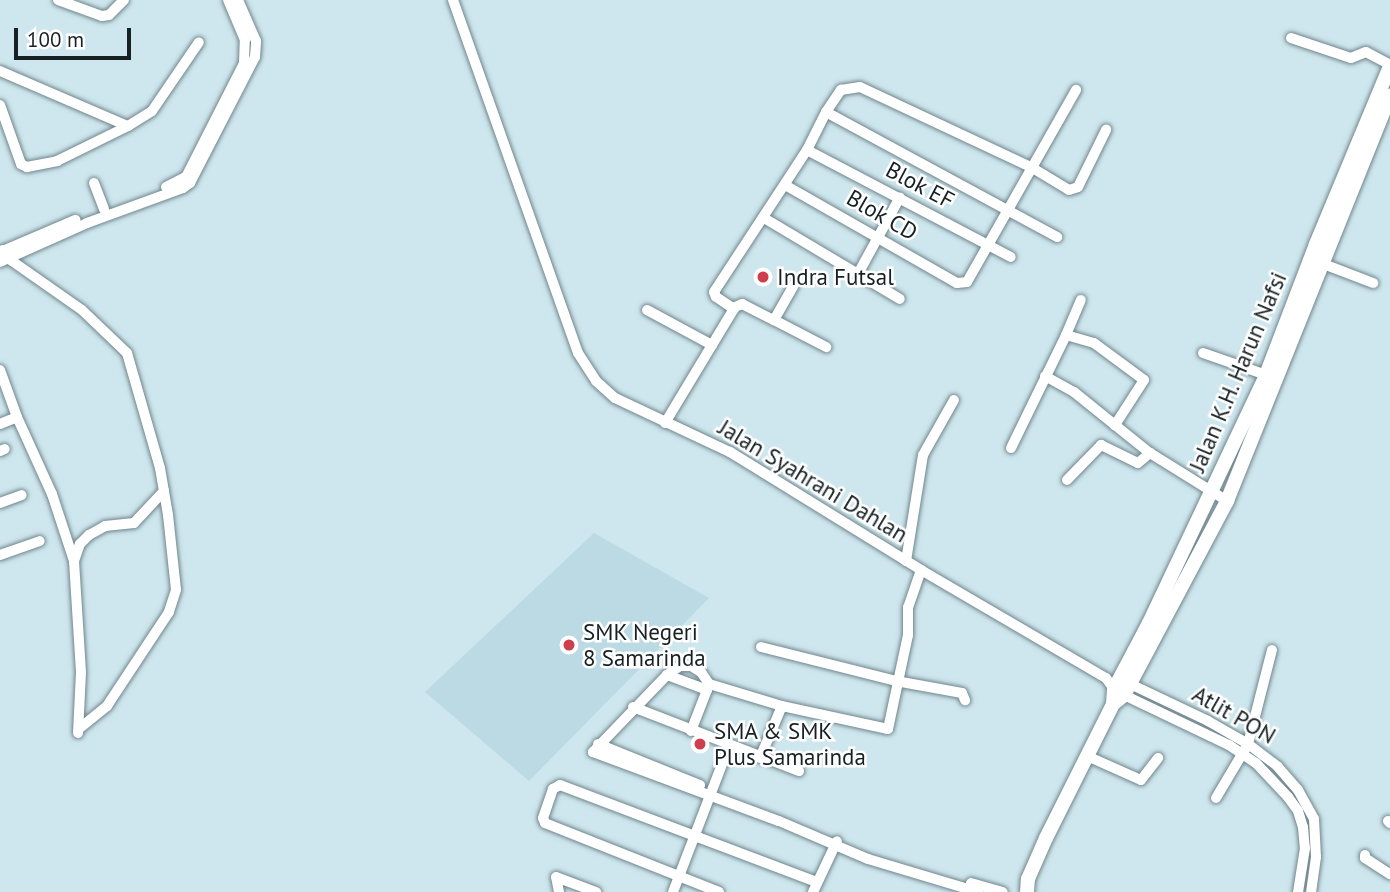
<!DOCTYPE html>
<html>
<head>
<meta charset="utf-8">
<style>
	body { margin:0 }
	#map { position:relative; width:1390px; height:892px; overflow:hidden; background:#cee6ed; font-family:"PT Sans",sans-serif }
	div>[style] { position:absolute }
	[style*='--x'] { left:calc(var(--x)*1px); top:calc(var(--y)*1px); width:calc(var(--w)*1px); rotate:calc(var(--a)*1deg) }
	.built>* { inset:0; background:#bbdae4 }
	.roads { filter:drop-shadow(0 0 2px #70868d) drop-shadow(0 0 2px #70868d) }
	.minor>* { height:10px; margin:-5px; padding:0 5px; transform-origin:5px; border-radius:5px; background:#fff }
	.major>* { height:14px; margin:-7px; padding:0 7px; transform-origin:7px; border-radius:7px; background:#fff }
	.dots>* { width:19px; height:19px; translate:-50% -50%; box-sizing:border-box; border:4px solid #fff; border-radius:50% }
	span { translate:-50% -50%; white-space:nowrap; text-align:center; line-height:1.15; -webkit-text-stroke:5px #fff; paint-order:stroke }
	.street-label { font-size:23px; color:#172023 }
	.poi-label { font-size:23px; color:#172023 }
	.left { translate:0 -50%; text-align:left }
	.scale { position:absolute; left:14px; top:28px; width:117px; height:32px; box-sizing:border-box; border:4px solid #172023; border-top:0; padding-left:9px; font-size:21px; line-height:24px; white-space:nowrap; color:#172023; -webkit-text-stroke:5px #fff; paint-order:stroke }
</style>
</head>
<body>
<div id="map">
	<div class="built">
		<div style="clip-path:polygon(594px 533px,709px 598px,529px 781px,425px 692px)"></div>
	</div>
	<div class="roads">
		<div class="minor">
			<div style="--x:58;--y:0;--w:47;--a:20"></div>
			<div style="--x:102;--y:16;--w:7;--a:-8"></div>
			<div style="--x:109;--y:15;--w:21;--a:-45"></div>
			<div style="--x:453;--y:0;--w:374;--a:70.5"></div>
			<div style="--x:578;--y:353;--w:33;--a:57"></div>
			<div style="--x:596;--y:381;--w:25;--a:42"></div>
			<div style="--x:615;--y:398;--w:127;--a:25.2"></div>
			<div style="--x:730;--y:452;--w:225;--a:31.7"></div>
			<div style="--x:921;--y:570;--w:214;--a:30.3"></div>
			<div style="--x:1106;--y:678;--w:14;--a:54"></div>
			<div style="--x:1114;--y:689;--w:12;--a:31"></div>
			<div style="--x:1124;--y:695;--w:116;--a:25.5"></div>
			<div style="--x:1229;--y:745;--w:32;--a:34"></div>
			<div style="--x:1256;--y:763;--w:47;--a:46.7"></div>
			<div style="--x:1288;--y:797;--w:17;--a:54"></div>
			<div style="--x:1298;--y:811;--w:17;--a:73"></div>
			<div style="--x:1303;--y:827;--w:21;--a:85"></div>
			<div style="--x:1305;--y:848;--w:45;--a:99"></div>
			<div style="--x:1291;--y:38;--w:63;--a:18.4"></div>
			<div style="--x:1351;--y:58;--w:16;--a:-22"></div>
			<div style="--x:1366;--y:52;--w:27;--a:28"></div>
			<div style="--x:0;--y:71;--w:139;--a:23.3"></div>
			<div style="--x:128;--y:126;--w:28;--a:-32"></div>
			<div style="--x:152;--y:111;--w:83;--a:-55.7"></div>
			<div style="--x:0;--y:105;--w:63;--a:70.4"></div>
			<div style="--x:21;--y:164;--w:7;--a:27"></div>
			<div style="--x:27;--y:167;--w:31;--a:-11"></div>
			<div style="--x:57;--y:161;--w:79;--a:-26.2"></div>
			<div style="--x:826;--y:112;--w:27;--a:-56"></div>
			<div style="--x:841;--y:90;--w:19;--a:-9"></div>
			<div style="--x:860;--y:87;--w:189;--a:25.1"></div>
			<div style="--x:1031;--y:167;--w:44;--a:31.2"></div>
			<div style="--x:1069;--y:190;--w:9;--a:-18"></div>
			<div style="--x:1078;--y:187;--w:64;--a:-63.8"></div>
			<div style="--x:807;--y:150;--w:42;--a:-63.4"></div>
			<div style="--x:826;--y:112;--w:263;--a:28.4"></div>
			<div style="--x:94;--y:183;--w:28;--a:69"></div>
			<div style="--x:785;--y:185;--w:198;--a:29.7"></div>
			<div style="--x:957;--y:283;--w:10;--a:-6"></div>
			<div style="--x:967;--y:282;--w:221;--a:-60.4"></div>
			<div style="--x:166;--y:187;--w:22;--a:-27"></div>
			<div style="--x:186;--y:177;--w:128;--a:-63"></div>
			<div style="--x:244;--y:63;--w:23;--a:-88"></div>
			<div style="--x:245;--y:40;--w:43;--a:-113"></div>
			<div style="--x:764;--y:218;--w:158;--a:30.8"></div>
			<div style="--x:3;--y:250;--w:14;--a:51"></div>
			<div style="--x:12;--y:261;--w:85;--a:35"></div>
			<div style="--x:82;--y:310;--w:62;--a:43.7"></div>
			<div style="--x:127;--y:353;--w:120;--a:74"></div>
			<div style="--x:160;--y:468;--w:48;--a:80.3"></div>
			<div style="--x:168;--y:515;--w:75;--a:83.9"></div>
			<div style="--x:176;--y:590;--w:23;--a:108"></div>
			<div style="--x:169;--y:612;--w:113;--a:123.4"></div>
			<div style="--x:107;--y:706;--w:36;--a:141"></div>
			<div style="--x:0;--y:252;--w:82;--a:-23.1"></div>
			<div style="--x:0;--y:262;--w:95;--a:-24.1"></div>
			<div style="--x:87;--y:223;--w:102;--a:-20"></div>
			<div style="--x:183;--y:188;--w:9;--a:-36"></div>
			<div style="--x:190;--y:183;--w:142;--a:-62.7"></div>
			<div style="--x:255;--y:57;--w:16;--a:-86"></div>
			<div style="--x:256;--y:41;--w:45;--a:-113.7"></div>
			<div style="--x:1321;--y:263;--w:56;--a:21"></div>
			<div style="--x:859;--y:272;--w:85;--a:-61.3"></div>
			<div style="--x:734;--y:309;--w:22;--a:-146"></div>
			<div style="--x:716;--y:297;--w:5;--a:-112"></div>
			<div style="--x:714;--y:292;--w:170;--a:-56.8"></div>
			<div style="--x:807;--y:150;--w:230;--a:27.7"></div>
			<div style="--x:647;--y:310;--w:74;--a:28.3"></div>
			<div style="--x:774;--y:320;--w:59;--a:27.4"></div>
			<div style="--x:1066;--y:335;--w:38;--a:-67"></div>
			<div style="--x:1203;--y:353;--w:67;--a:19.2"></div>
			<div style="--x:0;--y:370;--w:50;--a:70.1"></div>
			<div style="--x:17;--y:417;--w:85;--a:65.6"></div>
			<div style="--x:52;--y:494;--w:71;--a:71.8"></div>
			<div style="--x:74;--y:561;--w:111;--a:86.4"></div>
			<div style="--x:81;--y:672;--w:61;--a:92.8"></div>
			<div style="--x:1045;--y:376;--w:33;--a:29"></div>
			<div style="--x:1074;--y:392;--w:97;--a:38.8"></div>
			<div style="--x:1150;--y:453;--w:91;--a:31.9"></div>
			<div style="--x:665;--y:423;--w:135;--a:-58.9"></div>
			<div style="--x:735;--y:307;--w:8;--a:-23"></div>
			<div style="--x:742;--y:304;--w:36;--a:27"></div>
			<div style="--x:774;--y:320;--w:40;--a:-60.3"></div>
			<div style="--x:0;--y:424;--w:18;--a:-22"></div>
			<div style="--x:1011;--y:448;--w:126;--a:-64"></div>
			<div style="--x:1066;--y:335;--w:29;--a:16"></div>
			<div style="--x:1094;--y:343;--w:62;--a:36.5"></div>
			<div style="--x:1144;--y:380;--w:54;--a:122.8"></div>
			<div style="--x:0;--y:451;--w:5;--a:-22"></div>
			<div style="--x:1067;--y:480;--w:49;--a:-45.8"></div>
			<div style="--x:1101;--y:445;--w:41;--a:25.9"></div>
			<div style="--x:1138;--y:463;--w:16;--a:-40"></div>
			<div style="--x:0;--y:503;--w:23;--a:-20"></div>
			<div style="--x:0;--y:555;--w:42;--a:-19.3"></div>
			<div style="--x:74;--y:561;--w:18;--a:-71"></div>
			<div style="--x:80;--y:544;--w:13;--a:-45"></div>
			<div style="--x:89;--y:535;--w:18;--a:-29"></div>
			<div style="--x:105;--y:526;--w:29;--a:-6"></div>
			<div style="--x:134;--y:523;--w:44;--a:-46.8"></div>
			<div style="--x:906;--y:561;--w:107;--a:-80.9"></div>
			<div style="--x:923;--y:455;--w:63;--a:-60.6"></div>
			<div style="--x:921;--y:570;--w:39;--a:109"></div>
			<div style="--x:908;--y:607;--w:28;--a:90"></div>
			<div style="--x:908;--y:635;--w:96;--a:102"></div>
			<div style="--x:888;--y:729;--w:108;--a:-167.8"></div>
			<div style="--x:782;--y:706;--w:76;--a:-163.2"></div>
			<div style="--x:709;--y:684;--w:6;--a:108"></div>
			<div style="--x:707;--y:690;--w:43;--a:-159.4"></div>
			<div style="--x:667;--y:675;--w:107;--a:133.9"></div>
			<div style="--x:593;--y:752;--w:198;--a:20.4"></div>
			<div style="--x:779;--y:821;--w:97;--a:23.1"></div>
			<div style="--x:868;--y:859;--w:115;--a:16.7"></div>
			<div style="--x:761;--y:647;--w:139;--a:14.1"></div>
			<div style="--x:896;--y:681;--w:67;--a:10.3"></div>
			<div style="--x:962;--y:693;--w:8;--a:67"></div>
			<div style="--x:667;--y:675;--w:16;--a:-35"></div>
			<div style="--x:680;--y:666;--w:11;--a:0"></div>
			<div style="--x:691;--y:666;--w:12;--a:31"></div>
			<div style="--x:701;--y:672;--w:14;--a:56"></div>
			<div style="--x:1126;--y:682;--w:91;--a:25.4"></div>
			<div style="--x:1208;--y:721;--w:46;--a:29.9"></div>
			<div style="--x:1248;--y:744;--w:38;--a:37"></div>
			<div style="--x:1278;--y:767;--w:30;--a:49"></div>
			<div style="--x:1298;--y:790;--w:33;--a:61"></div>
			<div style="--x:1314;--y:819;--w:38;--a:87"></div>
			<div style="--x:1316;--y:857;--w:35;--a:98"></div>
			<div style="--x:633;--y:707;--w:178;--a:21.1"></div>
			<div style="--x:691;--y:731;--w:44;--a:-68.7"></div>
			<div style="--x:598;--y:744;--w:110;--a:21.9"></div>
			<div style="--x:1087;--y:756;--w:59;--a:24"></div>
			<div style="--x:1141;--y:780;--w:28;--a:-52"></div>
			<div style="--x:760;--y:758;--w:56;--a:-67.1"></div>
			<div style="--x:1216;--y:798;--w:63;--a:-59.3"></div>
			<div style="--x:1248;--y:744;--w:97;--a:-75.7"></div>
			<div style="--x:1388;--y:821;--w:3;--a:45"></div>
			<div style="--x:1365;--y:855;--w:3;--a:90"></div>
			<div style="--x:1365;--y:858;--w:30;--a:33"></div>
			<div style="--x:971;--y:883;--w:33;--a:16"></div>
			<div style="--x:559;--y:892;--w:15;--a:-101"></div>
			<div style="--x:556;--y:877;--w:43;--a:20.6"></div>
			<div style="--x:673;--y:892;--w:156;--a:-69"></div>
			<div style="--x:719;--y:892;--w:187;--a:-158.4"></div>
			<div style="--x:545;--y:823;--w:5;--a:-112"></div>
			<div style="--x:543;--y:818;--w:31;--a:-71"></div>
			<div style="--x:553;--y:789;--w:8;--a:-30"></div>
			<div style="--x:560;--y:785;--w:275;--a:20.7"></div>
			<div style="--x:813;--y:892;--w:56;--a:-64.8"></div>
		</div>
		<div class="major">
			<div style="--x:1113;--y:704;--w:14;--a:-39"></div>
			<div style="--x:1124;--y:695;--w:220;--a:-62"></div>
			<div style="--x:1227;--y:501;--w:437;--a:-68.1"></div>
			<div style="--x:1027;--y:892;--w:13;--a:-86"></div>
			<div style="--x:1028;--y:879;--w:45;--a:-66.3"></div>
			<div style="--x:1046;--y:838;--w:150;--a:-63.4"></div>
			<div style="--x:1113;--y:704;--w:15;--a:-86"></div>
			<div style="--x:1114;--y:689;--w:75;--a:-62.1"></div>
			<div style="--x:1149;--y:623;--w:274;--a:-64.7"></div>
			<div style="--x:1266;--y:375;--w:140;--a:-69.1"></div>
			<div style="--x:1316;--y:244;--w:193;--a:-67.4"></div>
		</div>
	</div>
	<div class="dots">
		<div style="left:763px;top:277px;background:#ce3e4c"></div>
		<div style="left:569px;top:645px;background:#ce3e4c"></div>
		<div style="left:700px;top:744px;background:#ce3e4c"></div>
	</div>
	<div class="street-label">
		<span style="left:920px;top:185px;rotate:28deg">Blok EF</span>
		<span style="left:882px;top:215px;rotate:30deg">Blok CD</span>
		<span style="left:1238px;top:372px;rotate:-67deg">Jalan K.H. Harun Nafsi</span>
		<span style="left:813px;top:481px;rotate:31deg">Jalan Syahrani Dahlan</span>
		<span style="left:1234px;top:715px;rotate:30deg">Atlit PON</span>
	</div>
	<div class="poi-label">
		<span class="left" style="left:777px;top:277px">Indra Futsal</span>
		<span class="left" style="left:583px;top:645px">SMK Negeri<br>8 Samarinda</span>
		<span class="left" style="left:714px;top:744px">SMA &amp; SMK<br>Plus Samarinda</span>
	</div>
	<div class="scale">100 m</div>
</div>
</body>
</html>
